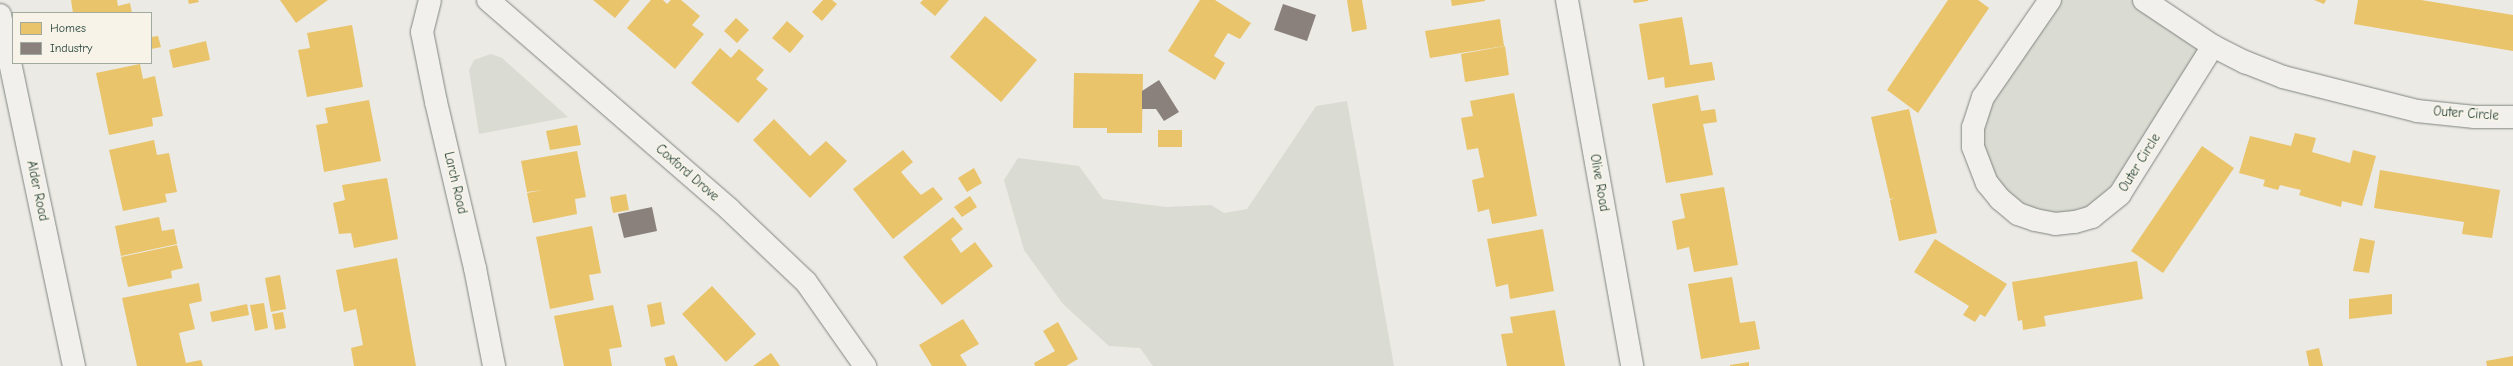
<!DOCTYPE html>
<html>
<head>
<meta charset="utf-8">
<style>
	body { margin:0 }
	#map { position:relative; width:2513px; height:366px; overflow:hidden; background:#ebeae4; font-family:"Comic Neue",sans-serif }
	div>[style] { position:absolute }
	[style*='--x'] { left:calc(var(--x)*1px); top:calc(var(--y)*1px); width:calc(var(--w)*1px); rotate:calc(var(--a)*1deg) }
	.green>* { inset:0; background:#dadbd2 }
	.homes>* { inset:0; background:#e9c46a }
	.industry>* { inset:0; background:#8a817c }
	.roads { filter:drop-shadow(0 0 1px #808581) drop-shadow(0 0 1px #808581) }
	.minor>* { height:22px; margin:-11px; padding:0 11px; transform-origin:11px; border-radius:11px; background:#f1f0ec }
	span { translate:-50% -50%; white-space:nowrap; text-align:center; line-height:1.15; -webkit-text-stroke:4px #f7f3e8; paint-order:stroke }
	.street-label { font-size:13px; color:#1f3d34 }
	.legend { position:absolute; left:12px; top:12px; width:140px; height:52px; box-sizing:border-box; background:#f7f3e8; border:1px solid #a1aaa0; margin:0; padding:5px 7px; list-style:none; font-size:12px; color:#1f3d34 }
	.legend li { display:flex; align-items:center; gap:8px; height:20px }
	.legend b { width:20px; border:1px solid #a1aaa0 }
</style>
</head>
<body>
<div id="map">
	<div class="green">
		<div style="clip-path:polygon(2050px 0,2144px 0,2205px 41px,2120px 194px,2075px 222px,2000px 199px,1973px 127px)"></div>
		<div style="clip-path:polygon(491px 54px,502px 58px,568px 117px,479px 134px,469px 70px,474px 60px)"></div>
		<div style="clip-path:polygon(1347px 101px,1394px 366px,1153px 366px,1140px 348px,1109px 346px,1063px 304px,1024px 250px,1004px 180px,1018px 158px,1079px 166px,1103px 199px,1166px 207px,1211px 205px,1224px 213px,1247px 209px,1316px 106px)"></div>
	</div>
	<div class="homes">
		<div style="clip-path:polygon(71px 0,117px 0,118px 6px,130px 3px,132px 13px,73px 13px)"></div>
		<div style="clip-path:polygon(188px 0,198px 0,199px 2px,189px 4px)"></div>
		<div style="clip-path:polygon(280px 0,328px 0,296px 23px)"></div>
		<div style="clip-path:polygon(593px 0,630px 0,615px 18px)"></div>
		<div style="clip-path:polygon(651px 0,663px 0,667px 4px,671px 0,681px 0,700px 16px,692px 25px,704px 34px,675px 69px,627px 28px)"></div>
		<div style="clip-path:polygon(823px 0,832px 0,837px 4px,822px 21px,812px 12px)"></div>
		<div style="clip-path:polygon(923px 0,949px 0,935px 16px,920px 3px)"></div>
		<div style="clip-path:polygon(1200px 0,1215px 0,1251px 23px,1240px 39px,1228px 33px,1221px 44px,1214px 56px,1225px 63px,1215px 80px,1168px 51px)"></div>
		<div style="clip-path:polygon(1347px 0,1362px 0,1367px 29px,1352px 32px)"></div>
		<div style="clip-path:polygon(1451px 0,1485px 0,1485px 1px,1452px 6px)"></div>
		<div style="clip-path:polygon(1633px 0,1648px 0,1648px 1px,1634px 3px)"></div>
		<div style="clip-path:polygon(1948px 0,1978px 0,1989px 8px,1918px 113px,1887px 90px)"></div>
		<div style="clip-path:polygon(2314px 0,2326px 0,2324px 4px)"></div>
		<div style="clip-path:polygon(2358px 0,2421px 0,2513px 15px,2513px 51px,2354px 24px)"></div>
		<div style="clip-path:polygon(985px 16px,1037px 60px,1001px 102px,950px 57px)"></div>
		<div style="clip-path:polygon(1682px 17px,1687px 45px,1681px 46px,1687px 45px,1690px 65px,1712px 62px,1715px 80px,1665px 88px,1664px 77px,1648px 80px,1639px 24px)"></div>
		<div style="clip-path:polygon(736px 18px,749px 30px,737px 43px,724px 31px)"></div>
		<div style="clip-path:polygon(1500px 19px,1504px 46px,1430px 58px,1425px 31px)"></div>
		<div style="clip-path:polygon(787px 21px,804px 36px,790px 53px,772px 38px)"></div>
		<div style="clip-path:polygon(352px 25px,363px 87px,307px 97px,298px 50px,310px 48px,307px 33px)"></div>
		<div style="clip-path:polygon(158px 36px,161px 47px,151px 49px,151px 37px)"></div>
		<div style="clip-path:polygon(206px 41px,210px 60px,173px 68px,169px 50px)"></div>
		<div style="clip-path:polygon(1505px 46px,1509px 75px,1465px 82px,1461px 54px)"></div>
		<div style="clip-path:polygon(720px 48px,731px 58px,739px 49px,764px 70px,756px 79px,768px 89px,738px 123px,691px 83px)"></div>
		<div style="clip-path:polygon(140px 64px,143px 79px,155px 76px,163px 116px,152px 118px,153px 126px,109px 135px,96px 73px)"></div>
		<div style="clip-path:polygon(1074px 73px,1143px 74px,1142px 133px,1107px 133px,1107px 128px,1073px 128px)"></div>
		<div style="clip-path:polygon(1514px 93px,1537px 216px,1492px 224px,1489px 209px,1478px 212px,1472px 180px,1484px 177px,1478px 148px,1467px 150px,1461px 118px,1473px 116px,1470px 101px)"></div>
		<div style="clip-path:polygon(1698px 95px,1701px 111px,1715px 109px,1717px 122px,1703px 124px,1713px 175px,1666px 183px,1652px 104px)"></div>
		<div style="clip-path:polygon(369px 100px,381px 161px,324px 172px,316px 125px,328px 123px,325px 108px)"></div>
		<div style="clip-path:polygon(1909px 109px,1937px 233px,1899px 241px,1890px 200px,1895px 198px,1890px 199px,1871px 117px)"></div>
		<div style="clip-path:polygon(774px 119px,810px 156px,826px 141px,847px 161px,810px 198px,753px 140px)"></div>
		<div style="clip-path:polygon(577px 125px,581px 145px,550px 150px,546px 131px)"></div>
		<div style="clip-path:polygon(1158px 130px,1182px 130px,1182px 147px,1158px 147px)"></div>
		<div style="clip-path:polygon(2295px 133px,2316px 138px,2312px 152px,2350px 163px,2353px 150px,2376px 156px,2362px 206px,2342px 201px,2341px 207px,2299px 195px,2301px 190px,2280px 185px,2278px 190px,2263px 186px,2265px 180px,2239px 173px,2250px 136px,2291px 146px)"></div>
		<div style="clip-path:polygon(154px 140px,157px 155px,169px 153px,177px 192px,165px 194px,167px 202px,123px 211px,109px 150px)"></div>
		<div style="clip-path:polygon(2202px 146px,2234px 168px,2163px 273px,2131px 251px)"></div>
		<div style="clip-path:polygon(903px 150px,913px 162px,901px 172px,911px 184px,921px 195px,933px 187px,943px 199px,893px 239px,853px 189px)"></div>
		<div style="clip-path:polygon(577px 151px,586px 197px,575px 199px,577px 214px,533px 223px,527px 193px,543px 190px,527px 192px,521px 161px)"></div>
		<div style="clip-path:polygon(974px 168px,982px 183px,967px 192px,958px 178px)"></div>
		<div style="clip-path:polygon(2380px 170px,2500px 190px,2492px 238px,2462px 234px,2464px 222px,2374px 208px)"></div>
		<div style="clip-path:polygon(387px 178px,398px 239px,354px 248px,351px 233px,339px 234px,333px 203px,345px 200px,342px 185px)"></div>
		<div style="clip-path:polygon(1724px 187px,1738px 265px,1694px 272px,1689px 247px,1677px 250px,1672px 221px,1685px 218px,1680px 194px)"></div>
		<div style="clip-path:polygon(626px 194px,629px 210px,613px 213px,610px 197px)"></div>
		<div style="clip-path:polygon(970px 196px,977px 207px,962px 217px,954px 207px)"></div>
		<div style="clip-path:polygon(159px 217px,162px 231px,174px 229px,177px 244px,121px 256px,115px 226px)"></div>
		<div style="clip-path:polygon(953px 217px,963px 229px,951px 239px,961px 253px,975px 242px,993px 266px,942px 305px,903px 257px)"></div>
		<div style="clip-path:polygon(592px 226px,601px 273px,589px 275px,594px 300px,550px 309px,536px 237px)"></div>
		<div style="clip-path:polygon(1543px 229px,1554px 291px,1510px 299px,1508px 284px,1496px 287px,1487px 239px)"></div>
		<div style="clip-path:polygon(2360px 238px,2375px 241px,2369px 273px,2353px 271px)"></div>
		<div style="clip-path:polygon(1935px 239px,2007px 284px,1985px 317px,1980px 314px,1975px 322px,1963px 315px,1969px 306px,1914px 272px)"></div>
		<div style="clip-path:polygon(177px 245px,183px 268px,171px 271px,172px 278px,128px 287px,121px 257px)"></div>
		<div style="clip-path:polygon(397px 258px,416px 366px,354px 366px,351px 348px,363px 345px,356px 309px,344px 312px,336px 270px)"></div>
		<div style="clip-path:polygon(2137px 261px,2143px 299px,2044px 316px,2046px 326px,2023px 330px,2022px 320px,2018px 321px,2012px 282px)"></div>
		<div style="clip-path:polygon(280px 275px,286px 309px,271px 312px,265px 278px)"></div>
		<div style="clip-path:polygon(1732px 277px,1740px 323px,1755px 321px,1760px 349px,1701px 359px,1688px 284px)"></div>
		<div style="clip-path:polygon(199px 283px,202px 301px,189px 304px,195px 329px,179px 333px,186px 363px,201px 360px,203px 366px,137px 366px,122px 298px)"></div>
		<div style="clip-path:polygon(712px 286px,756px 334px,726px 362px,682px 314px)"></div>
		<div style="clip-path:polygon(2392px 294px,2392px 314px,2349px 319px,2349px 299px)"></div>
		<div style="clip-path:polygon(661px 302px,665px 324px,651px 327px,647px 305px)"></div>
		<div style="clip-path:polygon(264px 303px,268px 328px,255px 331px,250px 305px)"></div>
		<div style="clip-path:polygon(247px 304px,249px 315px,212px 322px,210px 312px)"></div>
		<div style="clip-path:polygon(613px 305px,622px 347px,609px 349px,612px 366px,564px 366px,554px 316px)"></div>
		<div style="clip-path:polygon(1555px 310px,1565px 366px,1507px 366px,1501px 334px,1513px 333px,1510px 317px)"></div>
		<div style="clip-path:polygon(283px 312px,286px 328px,275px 330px,272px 314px)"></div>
		<div style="clip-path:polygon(963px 319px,979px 344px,960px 355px,967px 366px,932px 366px,919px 345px)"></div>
		<div style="clip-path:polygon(1058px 322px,1078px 359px,1066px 366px,1035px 366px,1034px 363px,1055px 351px,1043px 331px)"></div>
		<div style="clip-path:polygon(2319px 348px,2323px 366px,2309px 366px,2306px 351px)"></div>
		<div style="clip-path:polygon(771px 353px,780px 366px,753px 366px)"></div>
		<div style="clip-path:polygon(674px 355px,678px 366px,666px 366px,664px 358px)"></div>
		<div style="clip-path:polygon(2513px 356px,2513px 366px,2487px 366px,2486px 361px)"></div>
		<div style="clip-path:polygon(1749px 362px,1749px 366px,1730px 366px,1730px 365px)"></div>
	</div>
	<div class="industry">
		<div style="clip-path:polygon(1283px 4px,1316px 15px,1307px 41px,1274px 30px)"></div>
		<div style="clip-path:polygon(1159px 80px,1179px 112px,1164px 121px,1156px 109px,1142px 109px,1142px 91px)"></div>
		<div style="clip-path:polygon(652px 207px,657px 231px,624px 238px,618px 214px)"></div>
	</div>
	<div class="roads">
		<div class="minor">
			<div style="--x:430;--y:0;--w:33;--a:104"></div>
			<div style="--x:422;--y:32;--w:71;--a:78.7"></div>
			<div style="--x:436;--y:102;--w:171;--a:76.8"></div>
			<div style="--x:475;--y:268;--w:100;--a:79"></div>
			<div style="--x:488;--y:0;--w:319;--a:40.9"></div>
			<div style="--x:729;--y:209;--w:106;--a:43.5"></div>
			<div style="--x:806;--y:282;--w:103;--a:54.9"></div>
			<div style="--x:1567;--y:0;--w:372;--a:79.9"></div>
			<div style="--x:2050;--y:0;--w:118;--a:124.6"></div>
			<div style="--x:1983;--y:97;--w:32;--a:108"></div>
			<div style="--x:1973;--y:127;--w:20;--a:90"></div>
			<div style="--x:1973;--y:147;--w:39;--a:69"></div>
			<div style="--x:1987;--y:183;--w:21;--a:51"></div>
			<div style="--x:2000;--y:199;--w:23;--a:40"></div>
			<div style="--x:2018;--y:214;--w:18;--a:19"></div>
			<div style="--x:2035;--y:220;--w:20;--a:11"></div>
			<div style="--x:2055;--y:224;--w:20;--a:-6"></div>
			<div style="--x:2075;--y:222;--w:18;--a:-16"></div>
			<div style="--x:2092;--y:217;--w:36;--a:-39"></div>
			<div style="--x:2120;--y:194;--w:175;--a:-57.9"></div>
			<div style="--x:2144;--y:0;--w:83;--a:33.7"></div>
			<div style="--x:2213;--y:46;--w:36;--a:27"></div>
			<div style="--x:2245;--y:62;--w:41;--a:21.5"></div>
			<div style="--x:2283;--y:77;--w:138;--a:14.2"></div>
			<div style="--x:2417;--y:111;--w:58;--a:5.9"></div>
			<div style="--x:2475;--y:117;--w:38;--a:0"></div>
			<div style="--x:0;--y:15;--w:359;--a:78.1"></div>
		</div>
	</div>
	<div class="street-label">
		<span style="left:2466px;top:114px;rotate:4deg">Outer Circle</span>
		<span style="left:2140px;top:163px;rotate:-58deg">Outer Circle</span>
		<span style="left:687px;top:173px;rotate:41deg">Coxford Drove</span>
		<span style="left:455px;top:183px;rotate:77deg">Larch Road</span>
		<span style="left:1599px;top:183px;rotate:80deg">Olive Road</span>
		<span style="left:37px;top:191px;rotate:78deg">Alder Road</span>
	</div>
	<ul class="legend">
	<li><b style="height:11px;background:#e9c46a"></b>Homes</li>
	<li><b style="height:11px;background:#8a817c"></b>Industry</li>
	</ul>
</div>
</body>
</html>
